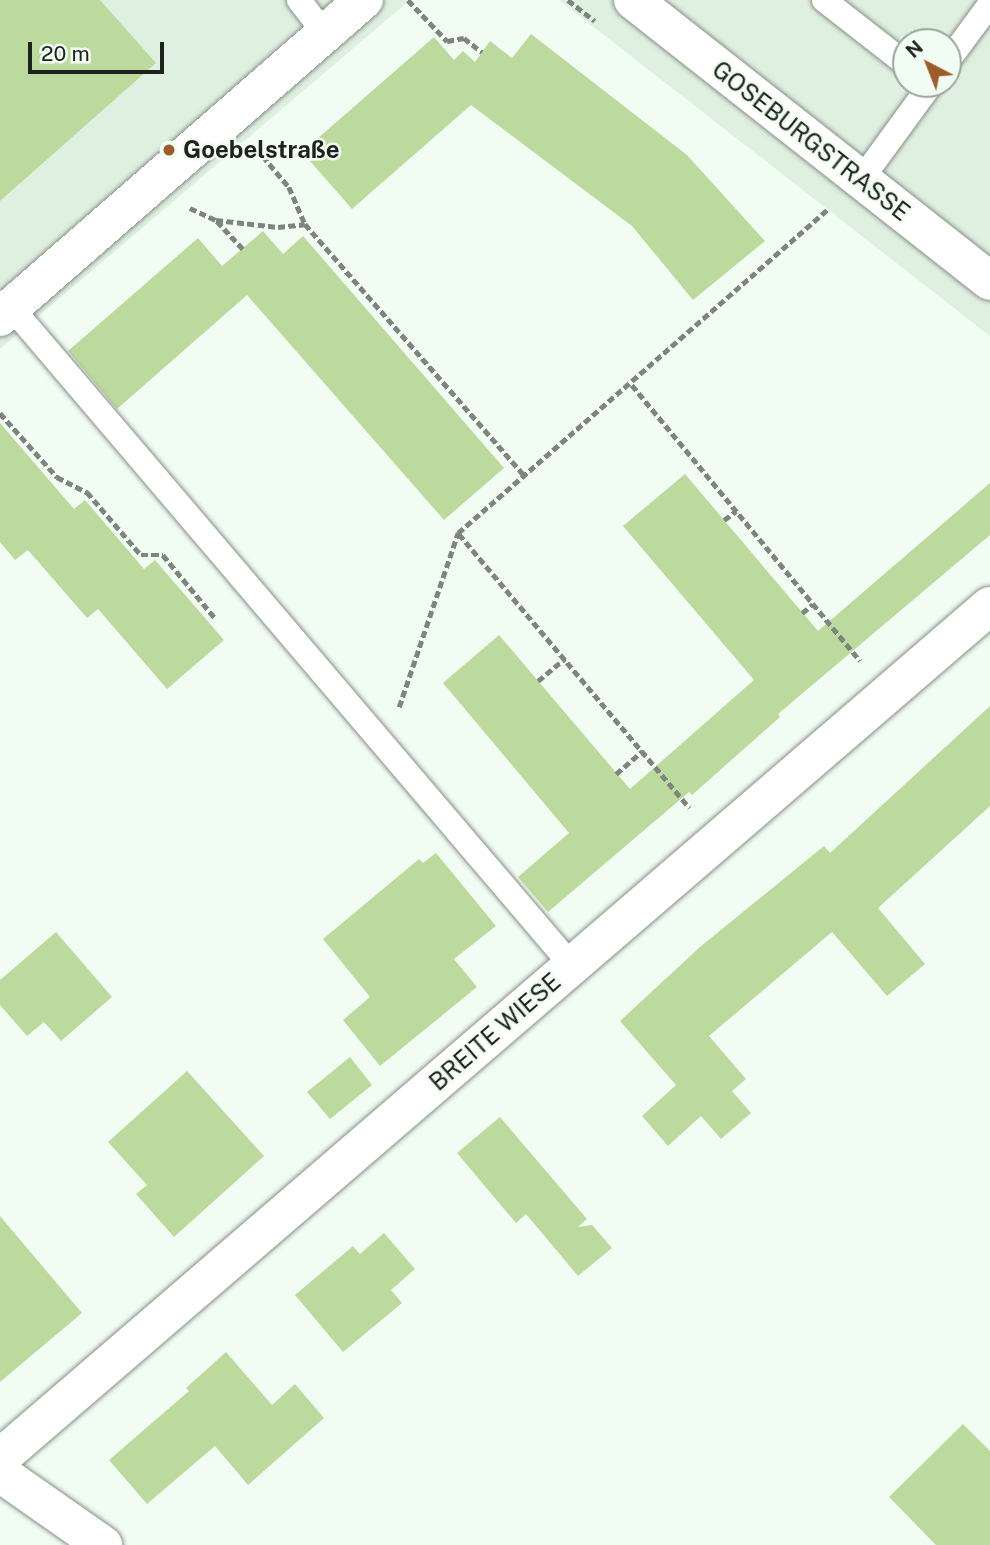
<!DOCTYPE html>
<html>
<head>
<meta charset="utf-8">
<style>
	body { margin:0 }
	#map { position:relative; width:990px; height:1545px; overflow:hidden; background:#f1fcf2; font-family:"Public Sans",sans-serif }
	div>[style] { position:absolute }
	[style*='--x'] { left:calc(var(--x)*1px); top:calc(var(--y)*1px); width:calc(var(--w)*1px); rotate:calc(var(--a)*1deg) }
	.built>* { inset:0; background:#dff0e1 }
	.building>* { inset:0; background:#bdda9e }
	.path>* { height:4.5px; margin-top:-2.25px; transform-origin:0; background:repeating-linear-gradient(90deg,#7e857f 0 7px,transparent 0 10.5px) }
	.roads { filter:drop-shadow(0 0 2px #879087) drop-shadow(0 0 2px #879087) }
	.lane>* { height:24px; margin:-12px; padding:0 12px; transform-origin:12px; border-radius:12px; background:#fff }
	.street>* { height:38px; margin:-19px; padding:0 19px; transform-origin:19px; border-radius:19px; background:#fff }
	.secondary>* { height:38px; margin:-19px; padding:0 19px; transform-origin:19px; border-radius:19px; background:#fff }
	.dots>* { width:19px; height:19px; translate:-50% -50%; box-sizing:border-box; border:4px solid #f1fcf2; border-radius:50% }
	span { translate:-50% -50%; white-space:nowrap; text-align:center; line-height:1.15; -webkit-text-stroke:5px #f1fcf2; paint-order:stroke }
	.street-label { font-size:24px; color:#1e221f }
	.poi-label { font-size:24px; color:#1e221f; font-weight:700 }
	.left { translate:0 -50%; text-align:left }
	.north { position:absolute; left:892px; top:28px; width:70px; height:70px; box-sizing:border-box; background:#f1fcf2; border:2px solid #9da59e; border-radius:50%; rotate:318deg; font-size:19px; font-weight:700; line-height:28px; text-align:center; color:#1e221f }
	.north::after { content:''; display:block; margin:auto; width:24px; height:32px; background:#9f5c2b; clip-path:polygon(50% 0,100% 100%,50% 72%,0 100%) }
	.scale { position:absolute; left:28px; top:42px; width:136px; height:32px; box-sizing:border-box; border:4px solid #1e221f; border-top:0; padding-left:9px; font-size:21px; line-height:24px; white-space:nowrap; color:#1e221f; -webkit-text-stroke:5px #f1fcf2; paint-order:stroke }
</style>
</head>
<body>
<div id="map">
	<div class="built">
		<div style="clip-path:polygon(0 0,410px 0,0 349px)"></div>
		<div style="clip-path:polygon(evenodd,559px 0,990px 0,990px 336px,559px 0,906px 42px,948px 42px,948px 84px,906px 84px,906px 42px)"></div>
	</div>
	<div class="building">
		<div style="clip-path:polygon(0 0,100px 0,156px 63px,0 201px)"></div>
		<div style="clip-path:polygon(531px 34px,687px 155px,765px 241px,693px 300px,632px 226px,471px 105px,352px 209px,302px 152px,434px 37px,454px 60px,463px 51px,475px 62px,490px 41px,512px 58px)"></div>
		<div style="clip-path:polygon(263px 231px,283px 254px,303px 236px,504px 468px,444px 520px,247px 295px,117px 409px,68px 351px,198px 238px,222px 266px)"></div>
		<div style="clip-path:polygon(0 423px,74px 509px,85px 500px,144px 569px,155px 560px,224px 640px,167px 689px,98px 609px,87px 618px,28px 550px,15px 560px,0 542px)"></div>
		<div style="clip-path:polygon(685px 474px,818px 631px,990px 483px,990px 535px,778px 714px,780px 717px,692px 795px,689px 792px,548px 912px,518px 877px,569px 833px,443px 683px,499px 635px,630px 789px,754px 680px,623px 526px)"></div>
		<div style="clip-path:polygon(990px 706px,990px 806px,878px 908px,925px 964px,887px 996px,832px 932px,709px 1036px,746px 1079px,732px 1091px,751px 1113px,721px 1139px,701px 1116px,668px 1146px,642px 1116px,676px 1085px,620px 1021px,700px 947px,824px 846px,830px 853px)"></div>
		<div style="clip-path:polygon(436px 853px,496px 926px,454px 959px,477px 987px,380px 1066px,343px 1020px,370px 997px,323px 939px,419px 859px,423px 863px)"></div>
		<div style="clip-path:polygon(56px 932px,112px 997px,61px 1041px,44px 1022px,27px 1036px,0 1005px,0 980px)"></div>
		<div style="clip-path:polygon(350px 1057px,372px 1085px,330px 1119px,307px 1092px)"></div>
		<div style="clip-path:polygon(187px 1071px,264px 1156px,174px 1237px,136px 1194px,147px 1185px,108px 1142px)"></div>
		<div style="clip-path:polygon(500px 1117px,587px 1219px,578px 1227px,592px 1225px,612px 1248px,578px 1276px,526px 1214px,516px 1223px,457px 1153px)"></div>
		<div style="clip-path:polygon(0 1216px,82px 1313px,0 1382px)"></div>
		<div style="clip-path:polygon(384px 1233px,415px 1269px,391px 1290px,402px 1303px,343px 1352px,295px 1295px,353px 1246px,360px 1254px)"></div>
		<div style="clip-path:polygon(226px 1352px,272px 1405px,295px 1384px,324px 1418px,248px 1485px,215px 1446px,147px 1504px,109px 1460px,189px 1391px,186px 1388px)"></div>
		<div style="clip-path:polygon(963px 1424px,990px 1451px,990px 1545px,936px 1545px,889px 1497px)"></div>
	</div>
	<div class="path">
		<div style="--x:408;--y:0;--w:57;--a:46.4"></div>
		<div style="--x:447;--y:41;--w:17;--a:-10"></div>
		<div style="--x:464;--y:38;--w:23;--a:38"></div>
		<div style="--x:568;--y:0;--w:34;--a:38"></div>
		<div style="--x:256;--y:148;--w:51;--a:49.8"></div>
		<div style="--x:289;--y:187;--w:40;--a:66.6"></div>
		<div style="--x:305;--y:224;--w:335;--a:48.9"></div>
		<div style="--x:190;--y:208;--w:29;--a:25"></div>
		<div style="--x:216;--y:220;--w:62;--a:6.4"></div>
		<div style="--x:278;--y:227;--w:27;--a:-6"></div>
		<div style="--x:217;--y:221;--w:38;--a:47"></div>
		<div style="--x:632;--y:385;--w:358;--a:50.4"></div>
		<div style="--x:0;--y:413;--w:86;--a:48.3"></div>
		<div style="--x:57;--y:477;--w:34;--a:27"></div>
		<div style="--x:87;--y:492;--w:83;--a:49.4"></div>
		<div style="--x:141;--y:555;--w:22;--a:0"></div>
		<div style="--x:163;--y:555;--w:82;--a:50.5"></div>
		<div style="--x:724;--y:520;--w:15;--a:-37"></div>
		<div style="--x:459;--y:534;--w:358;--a:49.9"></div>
		<div style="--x:802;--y:613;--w:14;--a:-39"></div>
		<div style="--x:538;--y:681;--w:35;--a:-40"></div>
		<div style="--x:399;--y:707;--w:184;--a:-71.3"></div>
		<div style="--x:458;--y:533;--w:493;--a:-41.2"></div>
		<div style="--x:616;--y:774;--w:35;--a:-41"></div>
	</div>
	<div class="roads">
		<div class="lane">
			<div style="--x:299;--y:0;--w:43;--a:52.6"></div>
			<div style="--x:824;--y:0;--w:104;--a:38"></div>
			<div style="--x:948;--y:61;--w:71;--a:-53.6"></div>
			<div style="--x:861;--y:180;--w:119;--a:-53.9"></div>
			<div style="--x:11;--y:307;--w:865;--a:49.59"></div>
		</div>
		<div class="street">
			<div style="--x:0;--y:317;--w:483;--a:-41.1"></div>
			<div style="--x:0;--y:1458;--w:1306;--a:-40.72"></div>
			<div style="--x:0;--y:1473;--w:126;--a:35"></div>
		</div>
		<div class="secondary">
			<div style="--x:633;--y:0;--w:454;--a:38.2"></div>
		</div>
	</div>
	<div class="dots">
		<div style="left:169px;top:150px;background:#9f5c2b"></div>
	</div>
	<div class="street-label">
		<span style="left:811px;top:141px;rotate:38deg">GOSEBURGSTRASSE</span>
		<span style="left:495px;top:1032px;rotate:-41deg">BREITE WIESE</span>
	</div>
	<div class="poi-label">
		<span class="left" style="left:183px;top:150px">Goebelstraße</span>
	</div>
	<div class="north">N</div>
	<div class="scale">20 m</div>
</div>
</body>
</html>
